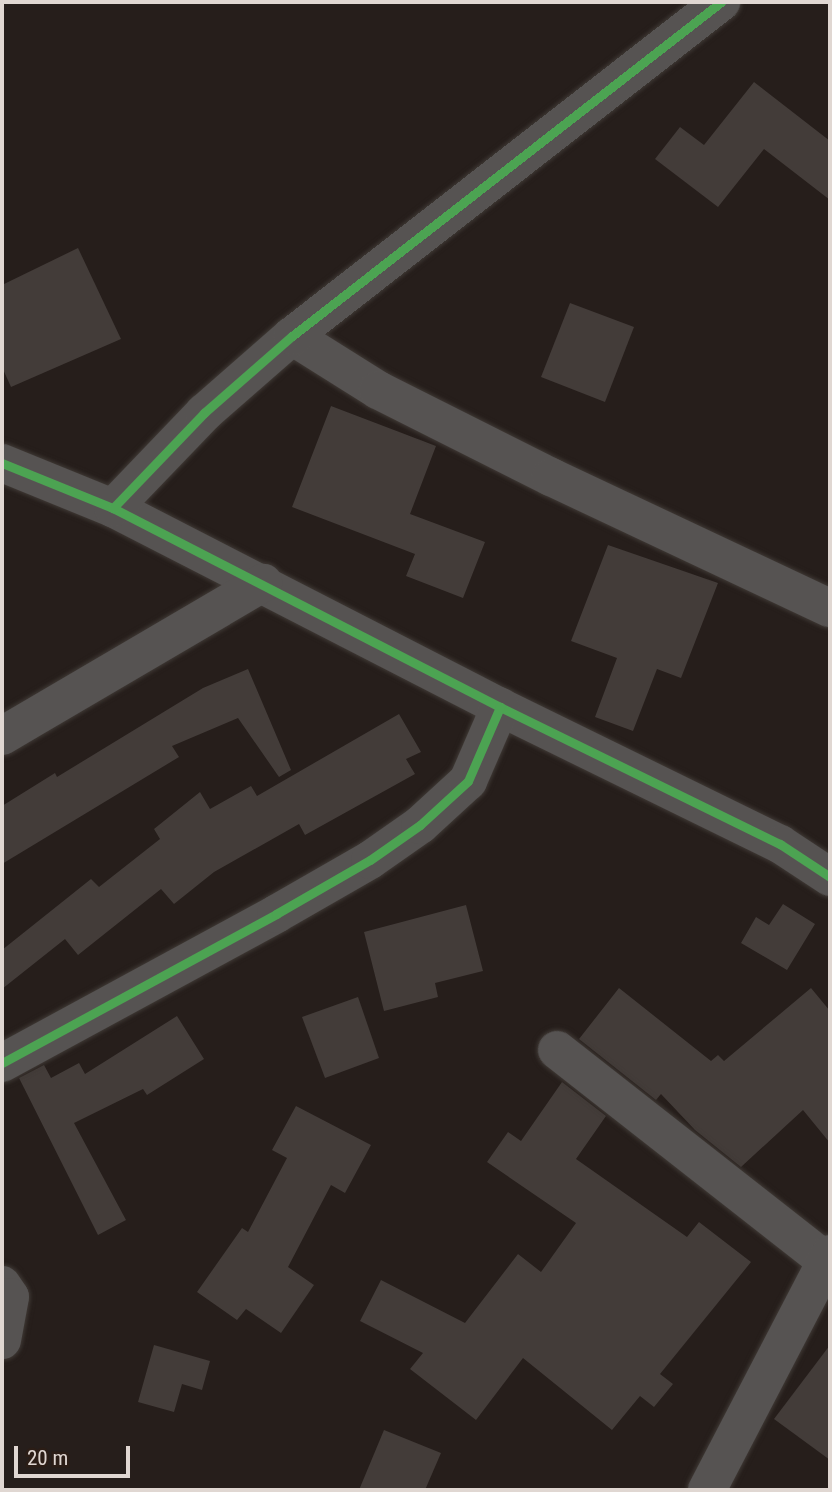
<!DOCTYPE html>
<html>
<head>
<meta charset="utf-8">
<style>
	body { margin:0 }
	#map { position:relative; width:832px; height:1492px; overflow:hidden; background:#261e1b; font-family:"Roboto Condensed",sans-serif }
	div>[style] { position:absolute }
	[style*='--x'] { left:calc(var(--x)*1px); top:calc(var(--y)*1px); width:calc(var(--w)*1px); rotate:calc(var(--a)*1deg) }
	.building>* { inset:0; background:#433c39 }
	.roads { filter:drop-shadow(0 0 2px #3f3935) drop-shadow(0 0 2px #3f3935) }
	.street>* { height:38px; margin:-19px; padding:0 19px; transform-origin:19px; border-radius:19px; background:#565352 }
	.cycleway>* { height:9px; margin:-4.5px; padding:0 4.5px; transform-origin:4.5px; border-radius:4.5px; background:#4ca352 }
	span { translate:-50% -50%; white-space:nowrap; text-align:center; line-height:1.15; -webkit-text-stroke:5px #2b1d16; paint-order:stroke }
	.frame { position:absolute; inset:0; border:4px solid #e0d7d2; pointer-events:none }
	.scale { position:absolute; left:14px; top:1446px; width:116px; height:32px; box-sizing:border-box; border:4px solid #e0d7d2; border-top:0; padding-left:9px; font-size:21px; line-height:24px; white-space:nowrap; color:#e0d7d2; -webkit-text-stroke:5px #2b1d16; paint-order:stroke }
</style>
</head>
<body>
<div id="map">
	<div class="building">
		<div style="clip-path:polygon(754px 82px,830px 141px,830px 200px,764px 149px,718px 207px,655px 159px,680px 127px,704px 145px)"></div>
		<div style="clip-path:polygon(78px 248px,121px 339px,11px 387px,2px 367px,2px 285px)"></div>
		<div style="clip-path:polygon(570px 303px,634px 327px,605px 402px,541px 377px)"></div>
		<div style="clip-path:polygon(331px 406px,436px 446px,410px 514px,485px 542px,463px 598px,406px 576px,415px 554px,292px 507px)"></div>
		<div style="clip-path:polygon(608px 545px,718px 583px,681px 678px,657px 669px,633px 731px,595px 717px,617px 658px,571px 641px)"></div>
		<div style="clip-path:polygon(248px 669px,291px 770px,279px 777px,238px 718px,172px 746px,179px 757px,2px 864px,2px 806px,55px 773px,57px 777px,203px 688px)"></div>
		<div style="clip-path:polygon(399px 714px,421px 752px,406px 759px,415px 774px,305px 835px,299px 824px,214px 872px,174px 904px,161px 889px,78px 955px,65px 939px,2px 989px,2px 950px,91px 879px,99px 887px,160px 839px,154px 829px,200px 792px,210px 809px,251px 786px,257px 796px)"></div>
		<div style="clip-path:polygon(783px 904px,815px 924px,787px 970px,741px 943px,756px 917px,769px 925px)"></div>
		<div style="clip-path:polygon(466px 905px,483px 971px,435px 983px,438px 997px,384px 1011px,364px 932px)"></div>
		<div style="clip-path:polygon(619px 988px,711px 1061px,718px 1055px,724px 1061px,811px 988px,830px 1011px,830px 1143px,803px 1110px,741px 1167px,695px 1130px,661px 1094px,656px 1100px,579px 1039px)"></div>
		<div style="clip-path:polygon(358px 997px,379px 1058px,325px 1078px,302px 1017px)"></div>
		<div style="clip-path:polygon(177px 1016px,204px 1059px,147px 1095px,143px 1089px,74px 1123px,126px 1220px,98px 1235px,19px 1078px,44px 1065px,51px 1078px,79px 1063px,85px 1074px)"></div>
		<div style="clip-path:polygon(562px 1082px,606px 1116px,576px 1159px,687px 1237px,699px 1222px,751px 1262px,660px 1374px,673px 1384px,654px 1407px,640px 1396px,612px 1430px,523px 1358px,476px 1420px,410px 1369px,423px 1353px,360px 1321px,381px 1280px,465px 1323px,518px 1254px,541px 1272px,576px 1223px,487px 1162px,508px 1132px,521px 1141px)"></div>
		<div style="clip-path:polygon(296px 1106px,371px 1145px,345px 1193px,331px 1185px,288px 1267px,314px 1285px,281px 1333px,246px 1309px,237px 1320px,197px 1292px,242px 1228px,248px 1232px,287px 1158px,272px 1150px)"></div>
		<div style="clip-path:polygon(154px 1345px,210px 1361px,202px 1390px,182px 1384px,174px 1412px,138px 1402px)"></div>
		<div style="clip-path:polygon(830px 1345px,830px 1460px,774px 1419px)"></div>
		<div style="clip-path:polygon(384px 1430px,441px 1453px,425px 1490px,359px 1490px)"></div>
	</div>
	<div class="roads">
		<div class="street">
			<div style="--x:292;--y:336;--w:102;--a:32.1"></div>
			<div style="--x:378;--y:390;--w:194;--a:26.7"></div>
			<div style="--x:551;--y:477;--w:308;--a:25.2"></div>
			<div style="--x:2;--y:463;--w:120;--a:22.1"></div>
			<div style="--x:113;--y:508;--w:435;--a:27.2"></div>
			<div style="--x:500;--y:707;--w:312;--a:26.1"></div>
			<div style="--x:780;--y:844;--w:60;--a:33.4"></div>
			<div style="--x:113;--y:508;--w:132;--a:-46.2"></div>
			<div style="--x:204;--y:413;--w:117;--a:-41.2"></div>
			<div style="--x:292;--y:336;--w:544;--a:-37.9"></div>
			<div style="--x:2;--y:736;--w:303;--a:-30.4"></div>
			<div style="--x:557;--y:1050;--w:340;--a:38.1"></div>
			<div style="--x:2;--y:1063;--w:312;--a:-28.5"></div>
			<div style="--x:276;--y:914;--w:108;--a:-29.9"></div>
			<div style="--x:370;--y:860;--w:61;--a:-35"></div>
			<div style="--x:420;--y:825;--w:65;--a:-42.5"></div>
			<div style="--x:468;--y:781;--w:81;--a:-66.6"></div>
			<div style="--x:2;--y:1285;--w:14;--a:56"></div>
			<div style="--x:10;--y:1297;--w:44;--a:100.5"></div>
			<div style="--x:707;--y:1490;--w:266;--a:-62.5"></div>
		</div>
	</div>
	<div class="cycleway">
		<div style="--x:2;--y:463;--w:120;--a:22.1"></div>
		<div style="--x:113;--y:508;--w:435;--a:27.2"></div>
		<div style="--x:500;--y:707;--w:312;--a:26.1"></div>
		<div style="--x:780;--y:844;--w:60;--a:33.4"></div>
		<div style="--x:113;--y:508;--w:132;--a:-46.2"></div>
		<div style="--x:204;--y:413;--w:117;--a:-41.2"></div>
		<div style="--x:292;--y:336;--w:544;--a:-37.9"></div>
		<div style="--x:2;--y:1063;--w:312;--a:-28.5"></div>
		<div style="--x:276;--y:914;--w:108;--a:-29.9"></div>
		<div style="--x:370;--y:860;--w:61;--a:-35"></div>
		<div style="--x:420;--y:825;--w:65;--a:-42.5"></div>
		<div style="--x:468;--y:781;--w:81;--a:-66.6"></div>
	</div>
	<div class="frame"></div>
	<div class="scale">20 m</div>
</div>
</body>
</html>
